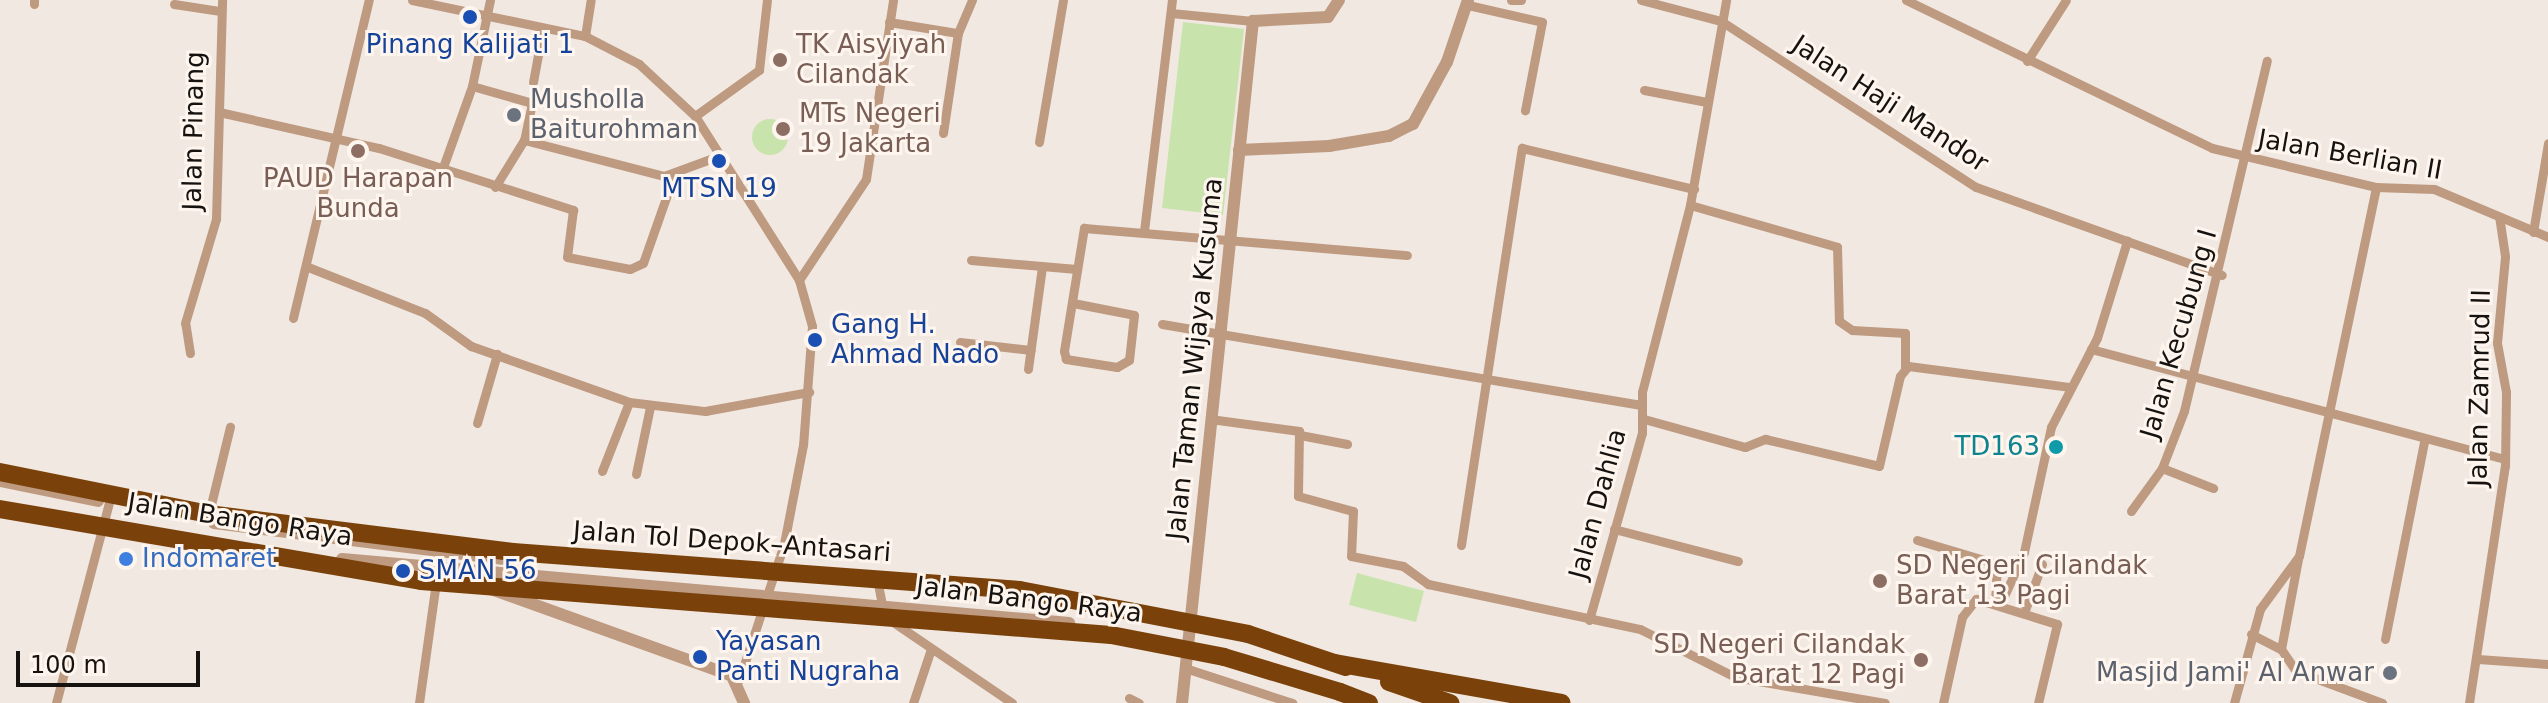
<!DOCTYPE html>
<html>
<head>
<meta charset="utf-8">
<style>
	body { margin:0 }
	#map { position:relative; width:2548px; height:703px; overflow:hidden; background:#f1e8e1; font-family:"DejaVu Sans",sans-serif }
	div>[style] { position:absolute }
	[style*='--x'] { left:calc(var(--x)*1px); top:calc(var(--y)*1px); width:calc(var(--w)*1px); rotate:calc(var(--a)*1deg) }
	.green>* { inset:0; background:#c9e3ad }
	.round { border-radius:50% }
	.minor>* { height:9px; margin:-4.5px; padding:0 4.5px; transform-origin:4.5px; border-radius:4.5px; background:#be9a80 }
	.tertiary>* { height:12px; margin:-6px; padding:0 6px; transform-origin:6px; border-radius:6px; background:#be9a80 }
	.motorway>* { height:18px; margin:-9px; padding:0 9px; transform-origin:9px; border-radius:9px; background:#7a420a }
	.motorway-bridge>* { height:18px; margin:-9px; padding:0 9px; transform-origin:9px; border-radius:9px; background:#7a420a }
	.dots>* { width:22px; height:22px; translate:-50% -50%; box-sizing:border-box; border:4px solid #fef6ee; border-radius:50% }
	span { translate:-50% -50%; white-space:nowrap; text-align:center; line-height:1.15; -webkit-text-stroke:6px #fef6ee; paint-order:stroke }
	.transit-label { font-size:26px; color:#164399 }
	.left { translate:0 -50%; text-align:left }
	.education-label { font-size:26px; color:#785e54 }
	.right { translate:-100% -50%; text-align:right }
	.worship-label { font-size:26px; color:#5b616d }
	.street-label { font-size:26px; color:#15120f }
	.culture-label { font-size:26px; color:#0d838f }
	.shop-label { font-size:26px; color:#366cbe }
	.scale { position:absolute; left:16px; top:651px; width:184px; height:36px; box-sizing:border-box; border:4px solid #15120f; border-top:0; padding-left:10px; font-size:24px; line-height:28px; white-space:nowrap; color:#15120f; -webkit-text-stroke:6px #fef6ee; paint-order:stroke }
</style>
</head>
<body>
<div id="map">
	<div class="green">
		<div style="clip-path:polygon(1183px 22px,1244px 29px,1223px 215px,1162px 208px)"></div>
		<div class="round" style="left:752px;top:119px;width:36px;height:36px"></div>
		<div style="clip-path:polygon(1357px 573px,1424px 591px,1416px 622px,1349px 605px)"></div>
	</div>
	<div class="minor">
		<div style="--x:412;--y:0;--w:177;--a:11.8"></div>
		<div style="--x:585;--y:36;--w:61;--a:27.4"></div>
		<div style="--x:639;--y:64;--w:76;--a:42.9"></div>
		<div style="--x:695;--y:116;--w:194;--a:57.6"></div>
		<div style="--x:799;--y:280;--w:48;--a:74.2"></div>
		<div style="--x:812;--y:326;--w:119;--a:94.3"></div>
		<div style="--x:803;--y:445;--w:101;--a:100.9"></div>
		<div style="--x:784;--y:544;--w:143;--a:108.3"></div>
		<div style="--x:490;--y:0;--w:88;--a:101.8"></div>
		<div style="--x:472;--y:86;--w:62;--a:15.8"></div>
		<div style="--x:532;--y:103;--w:38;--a:102"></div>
		<div style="--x:1511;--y:0;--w:10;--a:0"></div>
		<div style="--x:1641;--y:0;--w:83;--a:14.7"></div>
		<div style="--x:1721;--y:21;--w:304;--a:33.1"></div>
		<div style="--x:1976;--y:187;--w:261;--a:19.7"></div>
		<div style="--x:1906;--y:0;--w:340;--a:25.8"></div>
		<div style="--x:2212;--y:148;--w:169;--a:13.4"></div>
		<div style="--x:2376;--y:187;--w:58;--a:2"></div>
		<div style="--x:2434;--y:189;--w:124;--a:22.8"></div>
		<div style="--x:34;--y:4;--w:4;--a:-90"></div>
		<div style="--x:174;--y:4;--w:47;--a:8.7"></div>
		<div style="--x:1468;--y:5;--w:76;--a:12.9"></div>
		<div style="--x:1542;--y:22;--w:90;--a:100.9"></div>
		<div style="--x:1171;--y:13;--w:82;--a:5.6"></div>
		<div style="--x:889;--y:22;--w:70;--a:9.1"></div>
		<div style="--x:958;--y:33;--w:36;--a:-67"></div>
		<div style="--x:585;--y:36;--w:36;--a:-81"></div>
		<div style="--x:2027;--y:61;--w:72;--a:-57.4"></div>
		<div style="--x:533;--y:82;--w:55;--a:-79.5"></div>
		<div style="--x:1644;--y:90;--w:64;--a:10.8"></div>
		<div style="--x:219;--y:112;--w:164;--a:12.7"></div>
		<div style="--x:379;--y:148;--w:204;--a:17.7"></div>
		<div style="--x:573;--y:210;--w:47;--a:97.3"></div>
		<div style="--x:567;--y:257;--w:64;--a:10.8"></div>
		<div style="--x:630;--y:269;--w:14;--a:-25"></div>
		<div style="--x:643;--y:263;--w:93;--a:-70.6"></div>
		<div style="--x:695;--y:116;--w:79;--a:-35.7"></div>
		<div style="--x:759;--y:70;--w:70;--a:-83.5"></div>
		<div style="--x:943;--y:133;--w:101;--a:-81.5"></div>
		<div style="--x:1039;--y:142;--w:144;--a:-80.4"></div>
		<div style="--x:442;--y:170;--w:89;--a:-70.3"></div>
		<div style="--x:495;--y:187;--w:55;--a:-58.3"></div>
		<div style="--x:524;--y:140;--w:145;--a:14.4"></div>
		<div style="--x:664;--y:176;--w:61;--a:-20.2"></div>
		<div style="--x:1690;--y:205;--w:153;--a:15.9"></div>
		<div style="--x:1837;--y:247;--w:74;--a:88.5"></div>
		<div style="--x:1839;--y:321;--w:16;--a:35"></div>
		<div style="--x:1852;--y:330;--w:53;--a:3.2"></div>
		<div style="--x:1905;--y:333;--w:35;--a:90"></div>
		<div style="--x:1144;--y:231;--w:233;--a:-83.1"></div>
		<div style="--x:2533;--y:232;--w:90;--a:-80.4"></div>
		<div style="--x:971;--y:260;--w:106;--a:4.9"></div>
		<div style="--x:308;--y:267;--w:126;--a:21.5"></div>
		<div style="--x:425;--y:313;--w:57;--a:35.7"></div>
		<div style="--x:471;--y:346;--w:168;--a:19.5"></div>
		<div style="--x:629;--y:402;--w:77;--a:6.8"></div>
		<div style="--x:705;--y:411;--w:106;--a:-10.4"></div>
		<div style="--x:799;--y:280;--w:121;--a:-56.4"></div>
		<div style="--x:866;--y:179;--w:181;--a:-81.4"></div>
		<div style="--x:1073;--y:303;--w:62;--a:11.1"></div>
		<div style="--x:1134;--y:315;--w:45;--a:96.3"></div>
		<div style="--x:1129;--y:360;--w:14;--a:150"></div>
		<div style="--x:1117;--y:367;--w:52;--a:-171.1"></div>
		<div style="--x:1066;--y:359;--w:8;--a:-104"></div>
		<div style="--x:1064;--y:351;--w:125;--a:-80.8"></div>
		<div style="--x:1084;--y:228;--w:324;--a:4.8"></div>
		<div style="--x:293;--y:318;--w:327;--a:-76.6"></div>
		<div style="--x:1162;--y:324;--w:486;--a:9.6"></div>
		<div style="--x:960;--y:342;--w:71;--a:6.4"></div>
		<div style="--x:2091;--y:349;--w:424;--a:14.9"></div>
		<div style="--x:190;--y:353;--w:30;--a:-99"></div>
		<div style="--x:185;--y:323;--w:109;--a:-73.4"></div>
		<div style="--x:216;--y:219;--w:219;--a:-88.4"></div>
		<div style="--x:1028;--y:369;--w:103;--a:-82.2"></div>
		<div style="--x:1210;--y:419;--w:90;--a:7.7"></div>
		<div style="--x:1299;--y:431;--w:65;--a:90.9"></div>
		<div style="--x:1298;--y:496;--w:57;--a:15.3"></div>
		<div style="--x:1353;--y:511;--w:45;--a:92.5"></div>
		<div style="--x:1351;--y:556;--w:53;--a:10.9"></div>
		<div style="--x:1403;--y:566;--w:31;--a:36"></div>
		<div style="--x:1428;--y:584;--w:217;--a:12"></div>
		<div style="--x:1640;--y:629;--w:106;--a:26.8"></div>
		<div style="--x:1735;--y:677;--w:152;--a:9.8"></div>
		<div style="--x:1644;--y:419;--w:105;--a:15.5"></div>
		<div style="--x:1745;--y:447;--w:22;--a:-22"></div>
		<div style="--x:1765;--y:439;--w:117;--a:13.3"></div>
		<div style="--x:1879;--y:466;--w:92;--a:-76.9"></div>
		<div style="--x:1900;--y:376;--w:13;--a:-51"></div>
		<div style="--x:1908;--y:366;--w:162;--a:7.4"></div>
		<div style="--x:477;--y:423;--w:72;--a:-73.8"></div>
		<div style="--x:1300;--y:435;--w:48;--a:10.8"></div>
		<div style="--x:2162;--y:468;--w:55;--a:21.4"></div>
		<div style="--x:602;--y:471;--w:74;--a:-68.6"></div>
		<div style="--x:636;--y:474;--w:68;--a:-78.2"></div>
		<div style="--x:2131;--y:511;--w:53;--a:-54.2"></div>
		<div style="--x:2162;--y:468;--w:61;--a:-68.9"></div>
		<div style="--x:2184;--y:411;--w:360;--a:-76.7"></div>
		<div style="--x:208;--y:517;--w:93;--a:-76.3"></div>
		<div style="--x:1614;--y:529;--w:128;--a:14.5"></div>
		<div style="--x:1917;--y:540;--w:84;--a:16.7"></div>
		<div style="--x:1997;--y:564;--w:37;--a:93"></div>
		<div style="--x:1461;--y:545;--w:402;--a:-81.3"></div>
		<div style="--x:1522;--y:148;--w:177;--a:13.4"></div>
		<div style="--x:878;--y:584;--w:26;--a:79"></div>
		<div style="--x:2001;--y:603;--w:56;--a:-65.7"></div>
		<div style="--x:2024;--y:552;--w:128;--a:-77.8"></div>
		<div style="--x:2051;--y:427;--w:100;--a:-62.7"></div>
		<div style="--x:2097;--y:338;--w:102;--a:-72.8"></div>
		<div style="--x:2025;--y:610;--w:49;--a:-69.7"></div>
		<div style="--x:1589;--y:620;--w:194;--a:-74.2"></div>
		<div style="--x:1642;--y:433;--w:41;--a:-90"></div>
		<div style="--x:1642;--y:392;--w:193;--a:-75.6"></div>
		<div style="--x:1690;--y:205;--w:208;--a:-80"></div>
		<div style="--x:893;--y:622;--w:144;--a:34.2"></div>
		<div style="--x:2251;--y:634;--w:34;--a:27"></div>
		<div style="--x:2281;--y:649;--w:27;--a:56"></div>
		<div style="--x:2296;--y:671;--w:92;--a:20.4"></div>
		<div style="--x:2385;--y:639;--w:201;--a:-78.8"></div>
		<div style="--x:2281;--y:649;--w:92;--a:-79.3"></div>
		<div style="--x:2478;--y:659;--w:70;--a:4.1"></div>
		<div style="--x:1185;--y:668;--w:113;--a:18.1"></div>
		<div style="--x:1129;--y:698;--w:11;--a:27"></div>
		<div style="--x:56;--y:703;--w:207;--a:-75.2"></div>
		<div style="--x:419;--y:703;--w:151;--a:-82"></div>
		<div style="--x:913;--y:703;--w:54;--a:-71.6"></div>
		<div style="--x:1943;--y:703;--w:88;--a:-77.5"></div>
		<div style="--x:1962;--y:617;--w:23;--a:-52"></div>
		<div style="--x:1976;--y:599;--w:85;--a:17.2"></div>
		<div style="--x:2057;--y:624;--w:81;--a:103.5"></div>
		<div style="--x:2234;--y:703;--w:98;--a:-74.5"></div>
		<div style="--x:2260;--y:609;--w:66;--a:-53.7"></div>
		<div style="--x:2299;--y:556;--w:377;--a:-78.2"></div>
		<div style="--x:2469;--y:703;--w:240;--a:-81.4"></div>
		<div style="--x:2505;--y:466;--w:74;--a:-89.2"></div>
		<div style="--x:2506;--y:392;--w:50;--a:-100.4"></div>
		<div style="--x:2497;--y:343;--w:87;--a:-84.7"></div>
		<div style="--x:2505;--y:256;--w:40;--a:-98.5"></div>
	</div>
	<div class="tertiary">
		<div style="--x:1239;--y:150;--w:90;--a:-2.5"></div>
		<div style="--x:1329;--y:146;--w:61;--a:-9.5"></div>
		<div style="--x:1389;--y:136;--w:27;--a:-27"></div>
		<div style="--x:1413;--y:124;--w:71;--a:-61.3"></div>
		<div style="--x:1447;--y:62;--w:65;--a:-71.3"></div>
		<div style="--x:0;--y:481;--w:100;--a:11.5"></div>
		<div style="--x:214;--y:523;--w:290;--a:7.1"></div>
		<div style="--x:342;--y:559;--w:730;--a:5.03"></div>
		<div style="--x:491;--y:589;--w:256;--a:19.8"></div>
		<div style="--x:732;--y:676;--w:30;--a:66"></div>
		<div style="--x:1182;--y:703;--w:686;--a:-84.06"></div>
		<div style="--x:1253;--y:21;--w:75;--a:-3.1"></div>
		<div style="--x:1328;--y:17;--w:20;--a:-57"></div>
	</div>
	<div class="motorway">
		<div style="--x:1248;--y:634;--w:103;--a:18.6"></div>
		<div style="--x:1335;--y:663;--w:230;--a:10"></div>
		<div style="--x:1389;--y:682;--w:65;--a:19"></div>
		<div style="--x:1340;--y:692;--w:31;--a:21"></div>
	</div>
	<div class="motorway-bridge">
		<div style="--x:0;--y:472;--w:212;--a:11.4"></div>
		<div style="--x:208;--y:514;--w:307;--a:7.1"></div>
		<div style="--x:513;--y:552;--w:508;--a:4.29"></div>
		<div style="--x:1020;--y:590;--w:232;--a:10.9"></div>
		<div style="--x:0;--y:509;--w:427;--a:9.7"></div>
		<div style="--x:421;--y:581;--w:692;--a:4.47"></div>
		<div style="--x:1111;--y:635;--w:115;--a:11"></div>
		<div style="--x:1224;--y:657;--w:121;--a:16.8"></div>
	</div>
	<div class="dots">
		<div style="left:470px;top:17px;background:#1a4fb4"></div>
		<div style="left:780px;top:60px;background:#8d6e63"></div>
		<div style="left:514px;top:115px;background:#6b7280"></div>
		<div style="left:783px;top:129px;background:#8d6e63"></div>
		<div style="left:358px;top:151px;background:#8d6e63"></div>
		<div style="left:719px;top:161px;background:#1a4fb4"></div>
		<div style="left:815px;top:340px;background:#1a4fb4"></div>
		<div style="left:2056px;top:447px;background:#0f9aa8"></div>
		<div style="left:126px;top:559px;background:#3f7fe0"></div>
		<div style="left:403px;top:571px;background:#1a4fb4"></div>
		<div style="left:1880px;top:581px;background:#8d6e63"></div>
		<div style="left:700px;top:657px;background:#1a4fb4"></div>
		<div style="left:1921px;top:660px;background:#8d6e63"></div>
		<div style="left:2390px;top:673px;background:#6b7280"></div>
	</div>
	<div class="transit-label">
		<span style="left:470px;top:45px">Pinang Kalijati 1</span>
		<span style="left:719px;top:189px">MTSN 19</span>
		<span class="left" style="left:831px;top:340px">Gang H.<br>Ahmad Nado</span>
		<span class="left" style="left:419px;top:571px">SMAN 56</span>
		<span class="left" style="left:716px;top:657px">Yayasan<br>Panti Nugraha</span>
	</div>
	<div class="education-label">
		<span class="left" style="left:796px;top:60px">TK Aisyiyah<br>Cilandak</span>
		<span class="left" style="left:799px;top:129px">MTs Negeri<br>19 Jakarta</span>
		<span style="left:358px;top:194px">PAUD Harapan<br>Bunda</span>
		<span class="left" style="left:1896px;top:581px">SD Negeri Cilandak<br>Barat 13 Pagi</span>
		<span class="right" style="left:1905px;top:660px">SD Negeri Cilandak<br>Barat 12 Pagi</span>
	</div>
	<div class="worship-label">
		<span class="left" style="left:530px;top:115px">Musholla<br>Baiturohman</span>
		<span class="right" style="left:2374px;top:673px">Masjid Jami' Al Anwar</span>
	</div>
	<div class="street-label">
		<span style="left:1890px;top:104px;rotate:33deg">Jalan Haji Mandor</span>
		<span style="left:194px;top:131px;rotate:-89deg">Jalan Pinang</span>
		<span style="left:2350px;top:155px;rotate:10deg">Jalan Berlian II</span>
		<span style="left:2179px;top:334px;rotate:-74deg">Jalan Kecubung I</span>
		<span style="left:1195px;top:359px;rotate:-84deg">Jalan Taman Wijaya Kusuma</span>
		<span style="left:2480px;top:388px;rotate:-89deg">Jalan Zamrud II</span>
		<span style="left:1598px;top:504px;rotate:-75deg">Jalan Dahlia</span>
		<span style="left:240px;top:520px;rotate:9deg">Jalan Bango Raya</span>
		<span style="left:732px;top:542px;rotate:4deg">Jalan Tol Depok–Antasari</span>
		<span style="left:1029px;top:600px;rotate:7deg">Jalan Bango Raya</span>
	</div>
	<div class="culture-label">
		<span class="right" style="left:2040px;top:447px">TD163</span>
	</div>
	<div class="shop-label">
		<span class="left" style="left:142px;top:559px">Indomaret</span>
	</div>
	<div class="scale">100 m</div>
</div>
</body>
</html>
